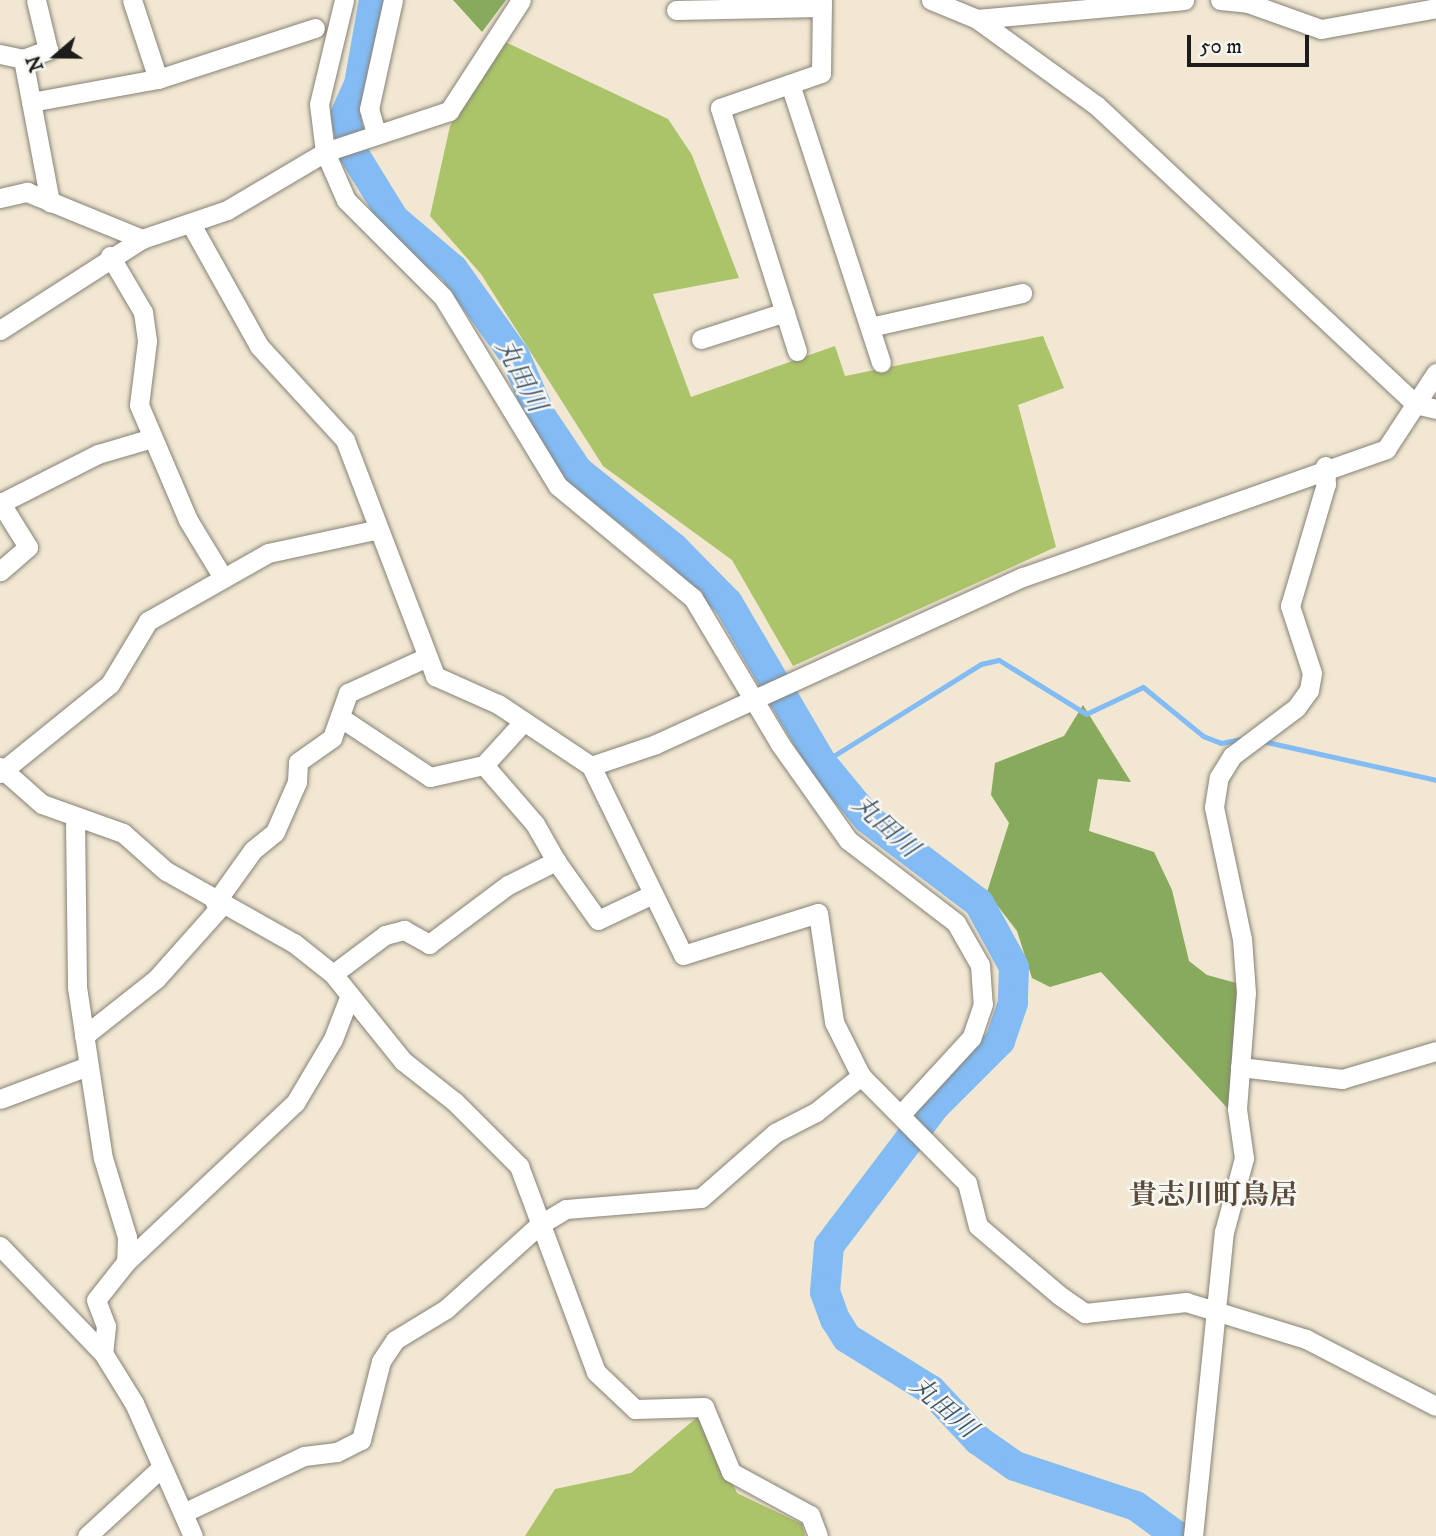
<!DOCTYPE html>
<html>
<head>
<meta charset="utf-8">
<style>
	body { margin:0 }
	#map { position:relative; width:1436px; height:1536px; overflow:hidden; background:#f1e7d2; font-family:"IM FELL DW Pica","Noto Serif JP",serif }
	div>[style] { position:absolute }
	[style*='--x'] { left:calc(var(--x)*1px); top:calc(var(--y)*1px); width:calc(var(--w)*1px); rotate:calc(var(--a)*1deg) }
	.green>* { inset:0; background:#abc469 }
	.forest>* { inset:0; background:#88aa5d }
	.stream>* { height:5px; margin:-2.5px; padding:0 2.5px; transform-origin:2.5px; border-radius:2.5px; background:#83bbf4 }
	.river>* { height:30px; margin:-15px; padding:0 15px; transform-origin:15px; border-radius:15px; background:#83bbf4 }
	.roads { filter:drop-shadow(0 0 2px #868277) drop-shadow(0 0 2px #868277) }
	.minor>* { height:19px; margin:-9.5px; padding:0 9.5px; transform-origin:9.5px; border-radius:9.5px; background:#fff }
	span { translate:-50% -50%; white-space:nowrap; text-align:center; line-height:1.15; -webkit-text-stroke:5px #f6f6f2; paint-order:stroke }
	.water-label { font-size:26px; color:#405468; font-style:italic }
	.quarter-label { font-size:28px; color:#5b4938; font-weight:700 }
	.north { position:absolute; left:21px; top:21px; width:70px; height:70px; -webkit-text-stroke:5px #f6f6f2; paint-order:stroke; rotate:250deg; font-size:19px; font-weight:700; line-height:28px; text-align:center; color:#1c1c1c }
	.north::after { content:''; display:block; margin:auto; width:24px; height:32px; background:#1c1c1c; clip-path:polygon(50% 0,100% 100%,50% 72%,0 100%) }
	.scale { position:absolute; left:1187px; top:35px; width:122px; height:32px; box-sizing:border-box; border:4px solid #1c1c1c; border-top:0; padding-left:9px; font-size:21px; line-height:24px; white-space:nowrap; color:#1c1c1c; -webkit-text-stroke:5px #f6f6f2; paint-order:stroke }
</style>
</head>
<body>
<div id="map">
	<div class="green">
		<div style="clip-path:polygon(501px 40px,668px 119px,692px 155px,739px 278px,653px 294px,691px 397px,835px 346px,845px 376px,1043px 336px,1064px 388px,1018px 405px,1056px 547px,793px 666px,732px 560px,603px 466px,481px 274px,430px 216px,450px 126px)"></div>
		<div style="clip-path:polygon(701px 1414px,737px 1493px,802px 1524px,805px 1536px,525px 1536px,555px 1489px,631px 1473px)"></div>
	</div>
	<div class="forest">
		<div style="clip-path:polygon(453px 0,506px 0,482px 32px)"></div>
		<div style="clip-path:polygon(1083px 705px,1131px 782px,1098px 779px,1089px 831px,1154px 852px,1172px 890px,1189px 961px,1207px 975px,1240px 984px,1231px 1112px,1101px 972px,1050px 987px,1032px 978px,1017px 931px,987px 892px,1009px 823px,991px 795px,995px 763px,1064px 736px)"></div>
	</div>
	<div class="stream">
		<div style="--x:1262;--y:741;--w:178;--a:12.6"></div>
		<div style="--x:822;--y:763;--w:187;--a:-31.9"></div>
		<div style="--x:981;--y:664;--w:18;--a:-13"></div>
		<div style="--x:999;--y:660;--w:102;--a:31.8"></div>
		<div style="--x:1086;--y:714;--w:63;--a:-25.3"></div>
		<div style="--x:1143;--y:687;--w:77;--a:39.2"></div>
		<div style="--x:1203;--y:736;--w:19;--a:21"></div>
		<div style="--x:1221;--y:743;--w:21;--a:-11"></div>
	</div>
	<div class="river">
		<div style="--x:374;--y:0;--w:85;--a:100.1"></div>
		<div style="--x:359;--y:84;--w:34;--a:114"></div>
		<div style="--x:345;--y:115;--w:40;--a:77"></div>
		<div style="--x:354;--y:154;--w:76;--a:58.4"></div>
		<div style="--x:394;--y:219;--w:77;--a:40.3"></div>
		<div style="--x:453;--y:269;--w:107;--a:54.5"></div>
		<div style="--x:515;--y:356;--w:65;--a:66.6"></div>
		<div style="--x:541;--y:416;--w:66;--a:56.1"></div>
		<div style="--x:578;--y:471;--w:123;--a:38.7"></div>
		<div style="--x:674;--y:548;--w:77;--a:45.5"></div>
		<div style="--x:728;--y:603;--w:186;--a:59.6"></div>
		<div style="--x:822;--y:763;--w:72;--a:50.6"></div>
		<div style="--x:868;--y:819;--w:139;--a:37.1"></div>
		<div style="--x:979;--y:903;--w:73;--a:61.3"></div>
		<div style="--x:1014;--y:967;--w:36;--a:92"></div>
		<div style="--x:1013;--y:1003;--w:40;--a:108.9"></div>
		<div style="--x:1000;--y:1041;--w:93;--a:135"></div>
		<div style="--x:934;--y:1107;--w:174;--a:127.1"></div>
		<div style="--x:829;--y:1246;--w:46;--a:95"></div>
		<div style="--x:825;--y:1292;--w:29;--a:70"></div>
		<div style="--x:835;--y:1319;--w:22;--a:58"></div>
		<div style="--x:847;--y:1338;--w:99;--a:31.8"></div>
		<div style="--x:931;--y:1390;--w:69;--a:46.8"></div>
		<div style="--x:978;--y:1440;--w:45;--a:35.1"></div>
		<div style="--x:1015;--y:1466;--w:127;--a:18.3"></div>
		<div style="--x:1136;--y:1506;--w:51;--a:36.2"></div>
	</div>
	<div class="roads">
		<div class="minor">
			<div style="--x:132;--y:0;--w:83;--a:71.8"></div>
			<div style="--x:344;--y:0;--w:107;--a:103.5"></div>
			<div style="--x:319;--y:104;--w:48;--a:82.9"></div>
			<div style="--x:325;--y:152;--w:52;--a:66.4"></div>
			<div style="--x:346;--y:200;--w:137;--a:45"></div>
			<div style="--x:443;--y:297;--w:221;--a:58.7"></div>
			<div style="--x:558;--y:486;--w:175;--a:39.7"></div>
			<div style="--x:693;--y:598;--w:170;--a:59.2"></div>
			<div style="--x:780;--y:744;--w:118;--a:54.7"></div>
			<div style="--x:848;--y:840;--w:136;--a:37.5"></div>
			<div style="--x:956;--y:923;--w:48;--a:60.3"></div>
			<div style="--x:980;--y:965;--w:39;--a:86"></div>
			<div style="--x:983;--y:1004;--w:36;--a:109"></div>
			<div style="--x:971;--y:1038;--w:100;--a:132.6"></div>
			<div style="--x:931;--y:0;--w:50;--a:22.4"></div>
			<div style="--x:977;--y:19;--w:147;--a:35.9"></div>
			<div style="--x:1096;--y:105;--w:437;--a:43.1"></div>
			<div style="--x:1415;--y:404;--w:22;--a:13"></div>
			<div style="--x:1220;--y:0;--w:28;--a:6"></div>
			<div style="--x:1248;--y:3;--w:77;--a:19.6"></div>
			<div style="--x:1321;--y:29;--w:117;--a:-10.3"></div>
			<div style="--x:676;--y:10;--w:144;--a:-1.2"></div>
			<div style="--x:977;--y:19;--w:208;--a:-5.2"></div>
			<div style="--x:0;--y:54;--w:24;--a:12"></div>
			<div style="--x:23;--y:59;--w:27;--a:-20"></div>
			<div style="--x:48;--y:50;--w:51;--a:-103.5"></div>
			<div style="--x:23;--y:59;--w:146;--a:79.3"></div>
			<div style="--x:790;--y:84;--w:293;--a:71.9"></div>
			<div style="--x:31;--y:102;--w:129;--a:-10.3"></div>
			<div style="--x:158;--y:79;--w:165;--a:-18"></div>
			<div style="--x:376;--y:133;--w:25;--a:-106"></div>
			<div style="--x:369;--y:109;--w:112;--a:-77.6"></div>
			<div style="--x:0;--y:198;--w:28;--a:-13"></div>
			<div style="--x:27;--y:192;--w:124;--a:22.2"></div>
			<div style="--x:192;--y:226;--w:137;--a:60.8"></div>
			<div style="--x:259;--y:346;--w:127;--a:47.5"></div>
			<div style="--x:345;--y:440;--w:253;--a:69.1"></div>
			<div style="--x:435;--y:676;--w:69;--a:24"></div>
			<div style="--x:498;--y:704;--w:112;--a:33.7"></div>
			<div style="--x:591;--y:766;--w:210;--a:64"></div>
			<div style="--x:683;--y:955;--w:141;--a:-17.3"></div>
			<div style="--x:818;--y:913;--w:110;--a:81.6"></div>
			<div style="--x:834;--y:1022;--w:60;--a:63.4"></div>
			<div style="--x:861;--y:1076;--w:151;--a:45.3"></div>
			<div style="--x:967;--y:1183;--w:44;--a:75.7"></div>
			<div style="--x:978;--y:1226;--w:106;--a:40.4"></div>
			<div style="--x:1059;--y:1295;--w:32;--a:35"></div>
			<div style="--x:1085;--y:1313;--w:102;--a:-6.2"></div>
			<div style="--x:1186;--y:1302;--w:126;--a:17.1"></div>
			<div style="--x:1306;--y:1339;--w:146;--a:27.3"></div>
			<div style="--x:110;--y:256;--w:65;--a:59.5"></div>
			<div style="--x:143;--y:312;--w:29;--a:82"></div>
			<div style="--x:147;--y:341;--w:64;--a:97.1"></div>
			<div style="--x:139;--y:405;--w:125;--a:66.9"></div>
			<div style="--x:188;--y:520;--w:66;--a:58.7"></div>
			<div style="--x:870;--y:327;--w:156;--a:-12.6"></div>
			<div style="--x:0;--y:330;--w:169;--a:-32.7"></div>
			<div style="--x:142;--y:239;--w:90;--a:-18.8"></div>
			<div style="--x:227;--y:210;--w:114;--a:-30.6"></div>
			<div style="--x:325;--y:152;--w:131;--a:-18.3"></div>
			<div style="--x:449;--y:111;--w:132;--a:-57"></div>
			<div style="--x:701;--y:339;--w:88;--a:-17.8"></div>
			<div style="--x:797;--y:351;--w:255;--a:-107.6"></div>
			<div style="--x:720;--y:108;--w:107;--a:-19.1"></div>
			<div style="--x:821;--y:73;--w:73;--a:-89.2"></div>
			<div style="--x:0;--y:502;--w:53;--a:58.1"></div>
			<div style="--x:28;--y:547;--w:37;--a:139"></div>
			<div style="--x:1;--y:503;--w:109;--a:-26.8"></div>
			<div style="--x:98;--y:454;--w:56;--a:-16.5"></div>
			<div style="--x:341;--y:718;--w:107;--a:33.5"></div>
			<div style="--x:430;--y:777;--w:55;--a:-12.5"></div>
			<div style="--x:484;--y:765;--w:59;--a:-47.7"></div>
			<div style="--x:484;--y:765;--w:78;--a:49.2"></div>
			<div style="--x:535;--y:824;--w:43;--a:60.4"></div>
			<div style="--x:591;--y:766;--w:69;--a:-18.7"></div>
			<div style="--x:656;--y:744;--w:403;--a:-24.5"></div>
			<div style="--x:1023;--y:577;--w:385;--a:-19.4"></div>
			<div style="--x:1386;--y:449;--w:91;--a:-56.7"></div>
			<div style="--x:0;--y:767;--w:56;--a:41.4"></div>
			<div style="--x:42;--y:804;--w:86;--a:19.7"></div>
			<div style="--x:123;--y:833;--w:57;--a:41.5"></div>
			<div style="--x:166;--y:871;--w:147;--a:29.4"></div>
			<div style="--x:294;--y:943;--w:50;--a:38.5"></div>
			<div style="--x:333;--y:974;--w:112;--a:51.2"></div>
			<div style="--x:403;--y:1061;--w:66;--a:38.3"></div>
			<div style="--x:455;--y:1102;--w:91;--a:45"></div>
			<div style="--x:519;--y:1166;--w:220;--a:69.5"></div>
			<div style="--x:596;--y:1372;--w:54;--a:43.5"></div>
			<div style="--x:635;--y:1409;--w:69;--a:-1.7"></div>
			<div style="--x:704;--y:1407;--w:70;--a:67.4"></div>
			<div style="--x:731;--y:1472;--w:90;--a:28.6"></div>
			<div style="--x:810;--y:1515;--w:22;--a:69"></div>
			<div style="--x:0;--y:773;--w:141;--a:-39"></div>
			<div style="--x:110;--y:684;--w:74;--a:-58.9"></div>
			<div style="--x:148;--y:621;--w:138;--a:-29.5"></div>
			<div style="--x:268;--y:553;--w:108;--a:-12.2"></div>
			<div style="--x:75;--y:820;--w:167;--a:89.3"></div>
			<div style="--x:77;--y:987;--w:173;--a:81.4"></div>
			<div style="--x:103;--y:1158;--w:83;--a:73.1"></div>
			<div style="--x:127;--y:1237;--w:25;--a:92"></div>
			<div style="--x:126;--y:1262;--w:48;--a:128.3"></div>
			<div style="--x:96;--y:1300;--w:28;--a:69"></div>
			<div style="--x:106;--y:1326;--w:27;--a:96"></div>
			<div style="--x:215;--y:903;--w:65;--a:-54.4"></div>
			<div style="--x:253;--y:850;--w:28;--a:-39"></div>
			<div style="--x:275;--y:832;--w:55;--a:-66.3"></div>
			<div style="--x:297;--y:782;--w:20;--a:-87"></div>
			<div style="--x:298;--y:762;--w:42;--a:-35.2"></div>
			<div style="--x:332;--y:738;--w:48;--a:-70.4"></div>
			<div style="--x:348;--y:693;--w:87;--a:-24.5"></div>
			<div style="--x:333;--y:974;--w:65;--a:-36.9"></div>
			<div style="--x:385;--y:935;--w:20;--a:-15"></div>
			<div style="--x:404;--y:930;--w:29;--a:29"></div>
			<div style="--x:429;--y:944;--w:99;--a:-36.8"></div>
			<div style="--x:508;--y:885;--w:54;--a:-26.6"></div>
			<div style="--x:556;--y:861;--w:72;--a:54.6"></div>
			<div style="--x:598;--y:920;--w:59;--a:-25.3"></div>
			<div style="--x:84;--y:1036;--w:92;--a:-38.4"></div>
			<div style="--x:156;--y:979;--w:98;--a:-48.3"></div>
			<div style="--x:1240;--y:1067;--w:103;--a:6.7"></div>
			<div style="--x:1342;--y:1079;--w:98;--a:-16.6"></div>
			<div style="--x:0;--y:1099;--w:94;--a:-20.6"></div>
			<div style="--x:0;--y:1246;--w:149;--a:46.1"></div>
			<div style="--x:103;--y:1353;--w:59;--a:58.2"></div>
			<div style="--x:134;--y:1403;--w:145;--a:66.1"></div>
			<div style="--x:126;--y:1262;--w:232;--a:-43.3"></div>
			<div style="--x:295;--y:1103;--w:74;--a:-59.3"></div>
			<div style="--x:333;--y:1039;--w:47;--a:-68.9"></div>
			<div style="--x:183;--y:1513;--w:134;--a:-25.2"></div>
			<div style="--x:304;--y:1456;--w:33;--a:-7"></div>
			<div style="--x:337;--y:1452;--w:27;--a:-27"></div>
			<div style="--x:361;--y:1440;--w:81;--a:-75.8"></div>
			<div style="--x:381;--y:1361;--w:25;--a:-56"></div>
			<div style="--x:395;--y:1340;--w:60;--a:-31.3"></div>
			<div style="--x:446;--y:1309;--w:125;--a:-42.1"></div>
			<div style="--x:539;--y:1225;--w:31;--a:-31"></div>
			<div style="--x:566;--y:1209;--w:135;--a:-4.7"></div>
			<div style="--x:701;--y:1198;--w:98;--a:-41.3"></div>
			<div style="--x:775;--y:1133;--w:46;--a:-27.1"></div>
			<div style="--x:816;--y:1112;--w:58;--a:-38.7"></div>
			<div style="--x:87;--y:1536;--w:100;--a:-42.6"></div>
			<div style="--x:1193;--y:1536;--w:306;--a:-84.2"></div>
			<div style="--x:1224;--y:1232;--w:77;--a:-74.9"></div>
			<div style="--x:1244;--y:1158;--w:49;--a:-98.1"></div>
			<div style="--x:1237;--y:1109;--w:116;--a:-85.6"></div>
			<div style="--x:1246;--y:993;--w:54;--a:-94.2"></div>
			<div style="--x:1242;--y:939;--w:135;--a:-102"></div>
			<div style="--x:1214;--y:807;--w:30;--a:-81"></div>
			<div style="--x:1219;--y:777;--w:25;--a:-58"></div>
			<div style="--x:1232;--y:756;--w:80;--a:-36.9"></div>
			<div style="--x:1296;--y:708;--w:22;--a:-54"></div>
			<div style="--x:1309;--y:690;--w:17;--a:-80"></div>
			<div style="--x:1312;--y:673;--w:71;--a:-108.2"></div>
			<div style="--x:1290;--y:606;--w:127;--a:-73.6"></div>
			<div style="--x:1326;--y:484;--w:18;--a:-93"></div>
		</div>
	</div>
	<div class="water-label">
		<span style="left:520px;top:376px;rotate:62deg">丸田川</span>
		<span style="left:885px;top:827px;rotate:42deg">丸田川</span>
		<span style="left:943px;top:1408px;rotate:41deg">丸田川</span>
	</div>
	<div class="quarter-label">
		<span style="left:1213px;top:1196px">貴志川町鳥居</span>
	</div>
	<div class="north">N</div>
	<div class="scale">50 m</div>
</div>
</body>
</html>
